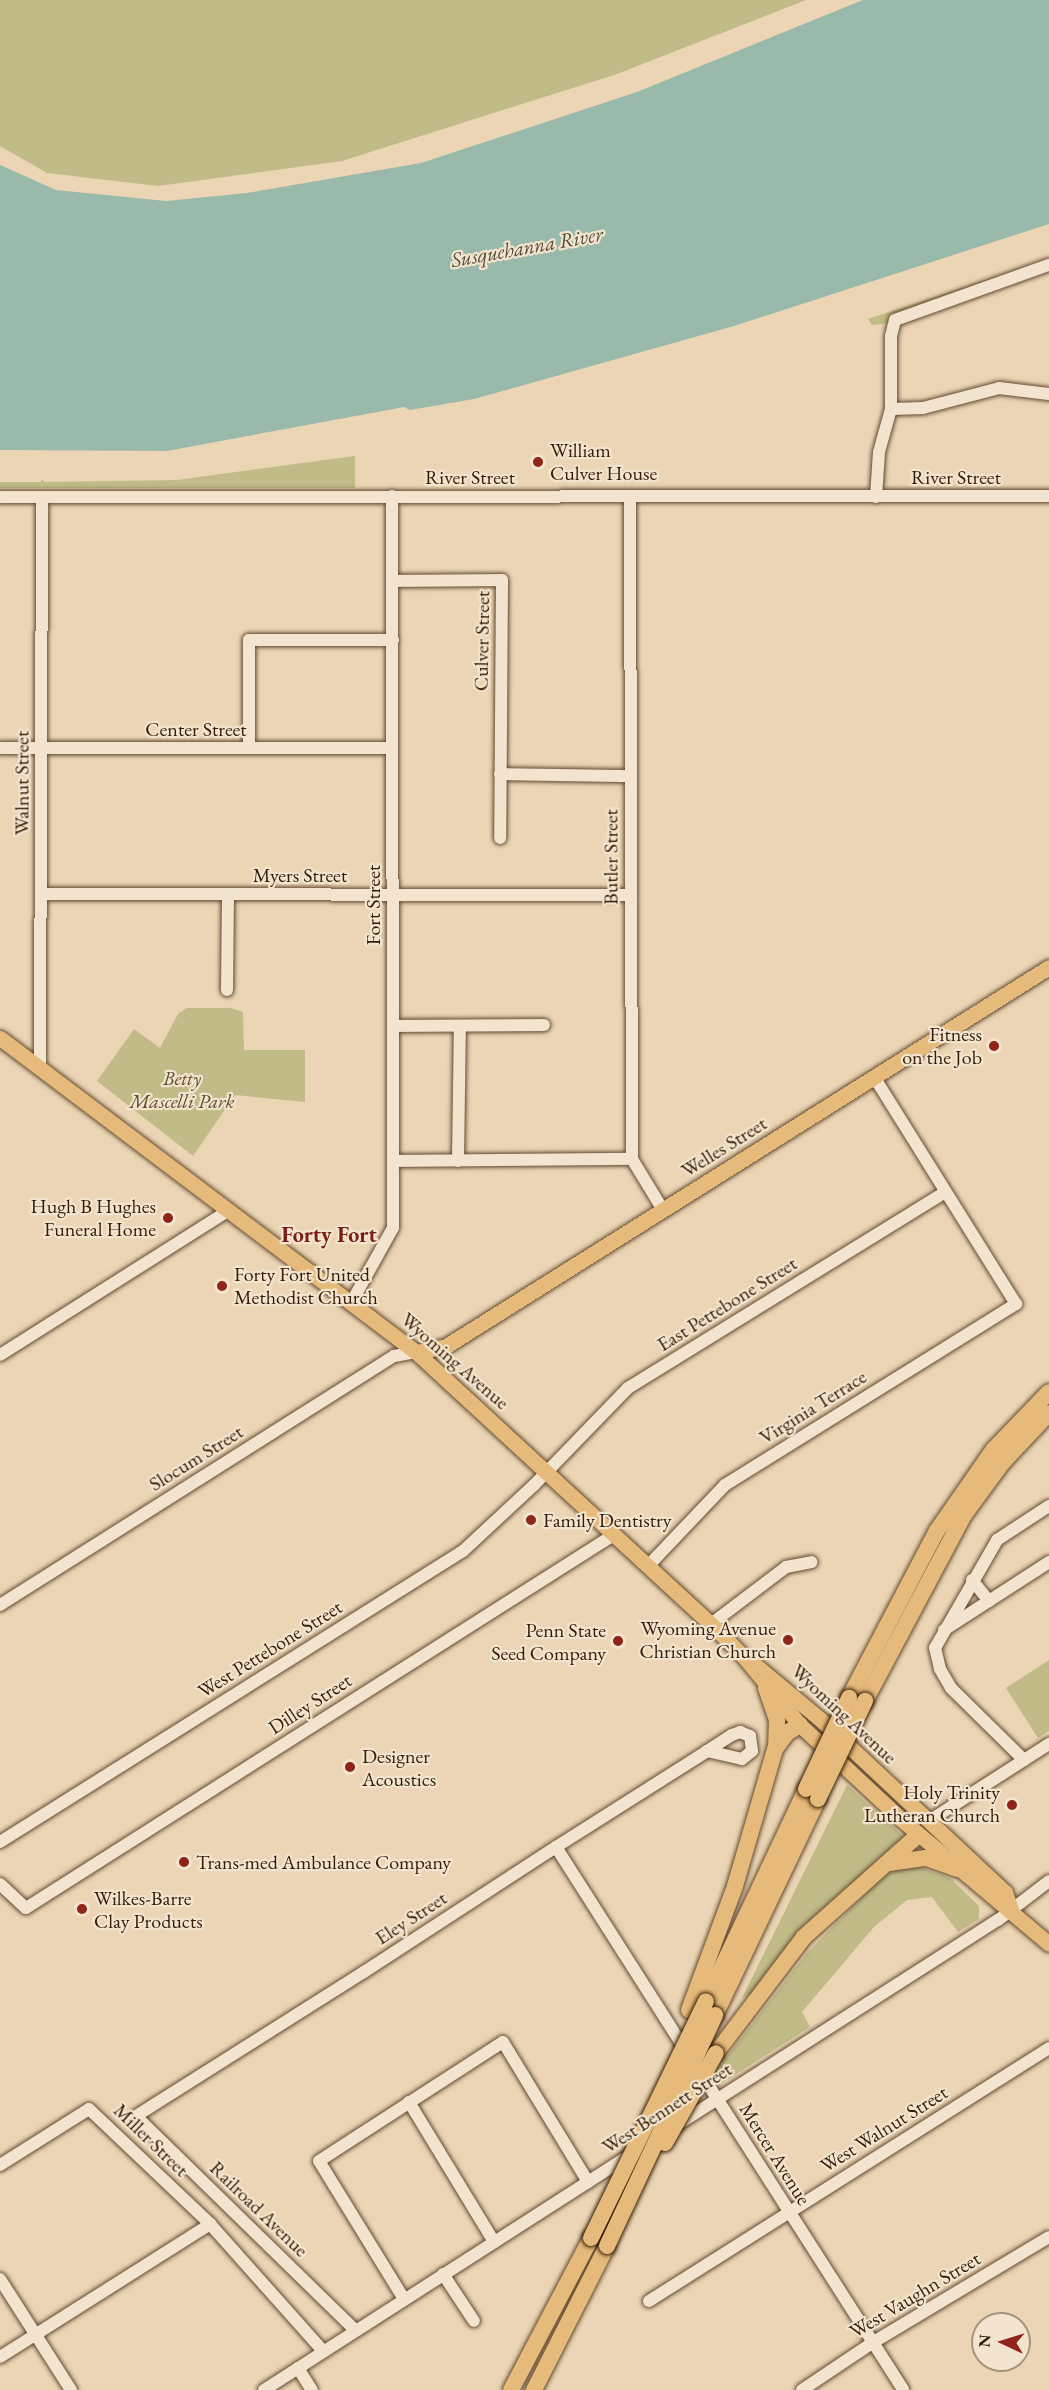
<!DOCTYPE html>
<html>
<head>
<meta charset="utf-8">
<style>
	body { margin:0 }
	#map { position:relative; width:1049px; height:2390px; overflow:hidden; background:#ebd5b4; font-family:"EB Garamond",serif }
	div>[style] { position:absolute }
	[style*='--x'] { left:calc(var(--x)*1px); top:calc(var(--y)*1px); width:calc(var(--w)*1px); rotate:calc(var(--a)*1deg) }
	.green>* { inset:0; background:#c0bb87 }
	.water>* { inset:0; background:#99b9aa }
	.roads { filter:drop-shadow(0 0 2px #634a31) drop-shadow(0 0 2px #634a31) }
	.minor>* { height:12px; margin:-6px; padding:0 6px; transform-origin:6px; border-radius:6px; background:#f2e4ce }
	.major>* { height:15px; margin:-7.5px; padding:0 7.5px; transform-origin:7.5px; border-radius:7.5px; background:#e6ba7a }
	.highway>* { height:16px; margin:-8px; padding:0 8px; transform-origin:8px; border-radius:8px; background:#e6ba7a }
	.bridges { filter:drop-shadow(0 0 2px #361c05) drop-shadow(0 0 2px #361c05) }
	.highway-bridge>* { height:16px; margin:-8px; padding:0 8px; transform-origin:8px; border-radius:8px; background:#e6ba7a }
	.dots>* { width:16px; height:16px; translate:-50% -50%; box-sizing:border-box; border:3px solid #f2e4ce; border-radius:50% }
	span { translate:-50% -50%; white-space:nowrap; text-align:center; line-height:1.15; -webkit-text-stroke:4.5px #f2e4ce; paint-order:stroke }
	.poi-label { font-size:20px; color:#361c05 }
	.left { translate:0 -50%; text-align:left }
	.right { translate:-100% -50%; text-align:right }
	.street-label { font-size:20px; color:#361c05 }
	.park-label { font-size:20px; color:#5f4c2c; font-style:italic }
	.water-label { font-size:21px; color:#544b37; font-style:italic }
	.quarter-label { font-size:22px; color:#7a1f14; font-weight:700 }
	.north { position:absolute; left:971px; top:2312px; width:60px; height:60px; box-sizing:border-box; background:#f2e4ce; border:2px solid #a7947e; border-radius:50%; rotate:274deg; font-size:16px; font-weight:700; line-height:24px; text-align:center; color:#361c05 }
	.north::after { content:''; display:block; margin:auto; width:21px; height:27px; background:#8f2418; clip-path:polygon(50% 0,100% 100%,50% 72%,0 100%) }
</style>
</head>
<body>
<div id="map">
	<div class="green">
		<div style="clip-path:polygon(0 0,806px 0,617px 74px,342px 161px,158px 186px,47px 173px,0 146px)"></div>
		<div style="clip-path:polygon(1049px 259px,1049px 266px,901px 313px,883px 324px,872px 325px,868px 319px)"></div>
		<div style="clip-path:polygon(355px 456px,355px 488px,0 488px,0 482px,41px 482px,41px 479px,45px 482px,177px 480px)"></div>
		<div style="clip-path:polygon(187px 1008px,231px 1008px,243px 1012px,244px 1050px,305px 1050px,305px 1102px,235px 1095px,193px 1156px,97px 1081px,134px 1029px,160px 1048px,178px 1014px)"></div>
		<div style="clip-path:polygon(1049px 1660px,1049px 1731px,1038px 1738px,1006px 1688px)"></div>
		<div style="clip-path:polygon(847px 1785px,905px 1838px,815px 1917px,752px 1993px,742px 1998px)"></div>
		<div style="clip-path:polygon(914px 1865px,950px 1878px,979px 1906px,979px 1919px,958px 1932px,932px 1897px,907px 1900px,874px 1927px,802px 2012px,810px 2027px,719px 2085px,712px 2076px,807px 1953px,881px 1878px,899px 1867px)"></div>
	</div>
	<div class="water">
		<div style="clip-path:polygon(863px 0,1049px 0,1049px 224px,734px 326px,474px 399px,410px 410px,404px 407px,167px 451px,0 450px,0 165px,56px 190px,166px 201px,247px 193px,421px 163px,637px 92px)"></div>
	</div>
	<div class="roads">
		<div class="minor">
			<div style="--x:891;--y:409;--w:32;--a:-2"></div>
			<div style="--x:923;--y:408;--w:79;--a:-14.7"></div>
			<div style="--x:999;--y:388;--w:50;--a:6.8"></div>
			<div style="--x:630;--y:496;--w:663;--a:89.83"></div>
			<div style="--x:632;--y:1159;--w:60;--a:58.7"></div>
			<div style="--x:0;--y:497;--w:1049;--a:-0.05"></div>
			<div style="--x:876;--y:497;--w:45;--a:-86.2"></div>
			<div style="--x:879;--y:452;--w:45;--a:-74.4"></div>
			<div style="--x:891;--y:409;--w:73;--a:-90"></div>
			<div style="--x:891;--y:336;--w:16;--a:-76"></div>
			<div style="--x:895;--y:320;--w:164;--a:-19.7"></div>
			<div style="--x:393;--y:581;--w:109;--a:-0.5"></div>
			<div style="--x:502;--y:580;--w:258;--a:90.4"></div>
			<div style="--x:0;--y:748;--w:392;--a:0"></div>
			<div style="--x:249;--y:748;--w:108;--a:-90"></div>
			<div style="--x:249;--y:640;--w:144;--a:0"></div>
			<div style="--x:500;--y:774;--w:130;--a:0.9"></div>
			<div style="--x:41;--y:894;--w:589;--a:0.1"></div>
			<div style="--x:227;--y:990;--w:96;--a:-89.4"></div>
			<div style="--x:394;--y:1026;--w:150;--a:-0.4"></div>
			<div style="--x:40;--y:1068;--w:570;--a:-89.8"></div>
			<div style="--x:394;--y:1161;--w:238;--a:-0.5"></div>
			<div style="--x:458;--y:1161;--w:135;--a:-89.2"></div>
			<div style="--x:351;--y:1303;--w:86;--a:-60.8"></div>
			<div style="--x:393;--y:1228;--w:732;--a:-90.08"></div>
			<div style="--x:0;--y:1355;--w:271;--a:-32.3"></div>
			<div style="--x:648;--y:1566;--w:112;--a:-46.5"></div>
			<div style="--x:725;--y:1485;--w:343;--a:-31.9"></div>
			<div style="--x:1016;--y:1304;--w:268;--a:-122"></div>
			<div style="--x:972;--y:1580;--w:27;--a:51"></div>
			<div style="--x:0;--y:1605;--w:466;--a:-32.3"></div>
			<div style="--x:394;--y:1356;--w:22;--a:-10"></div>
			<div style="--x:711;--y:1624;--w:94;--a:-37.2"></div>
			<div style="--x:786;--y:1567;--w:26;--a:-11"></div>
			<div style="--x:944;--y:1630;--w:125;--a:-32.9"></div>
			<div style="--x:1024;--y:1760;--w:103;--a:-135.4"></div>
			<div style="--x:951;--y:1688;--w:22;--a:-120"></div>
			<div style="--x:940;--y:1669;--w:22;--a:-103"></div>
			<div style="--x:935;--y:1648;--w:125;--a:-60.1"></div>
			<div style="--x:997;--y:1540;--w:62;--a:-33.2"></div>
			<div style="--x:929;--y:1821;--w:143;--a:-32.7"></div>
			<div style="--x:0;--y:1842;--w:547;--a:-32.15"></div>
			<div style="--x:463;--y:1551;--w:97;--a:-42.9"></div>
			<div style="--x:534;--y:1485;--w:135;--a:-45.9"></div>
			<div style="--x:628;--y:1388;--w:373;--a:-31.7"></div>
			<div style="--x:556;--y:1847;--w:244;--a:57.5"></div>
			<div style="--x:0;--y:1884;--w:35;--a:43"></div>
			<div style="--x:26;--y:1908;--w:698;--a:-32.41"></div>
			<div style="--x:700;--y:2072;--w:377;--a:57.4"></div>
			<div style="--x:409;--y:2102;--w:164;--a:58.7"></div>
			<div style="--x:677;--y:2125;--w:381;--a:-32.6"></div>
			<div style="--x:998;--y:1920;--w:64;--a:-37.4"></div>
			<div style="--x:0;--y:2165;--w:105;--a:-32.2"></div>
			<div style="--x:89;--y:2109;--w:167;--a:43.5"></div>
			<div style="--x:210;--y:2224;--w:170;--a:48.3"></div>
			<div style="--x:443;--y:2274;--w:56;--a:56.6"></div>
			<div style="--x:0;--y:2279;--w:132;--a:57.4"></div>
			<div style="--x:404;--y:2299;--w:162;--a:-121.6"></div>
			<div style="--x:319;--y:2161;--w:219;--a:-32.9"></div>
			<div style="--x:503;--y:2042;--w:164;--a:58.7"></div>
			<div style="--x:649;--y:2301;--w:473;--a:-32.3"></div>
			<div style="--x:355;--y:2330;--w:306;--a:-135.7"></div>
			<div style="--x:136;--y:2116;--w:270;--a:-32.3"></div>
			<div style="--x:364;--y:1972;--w:229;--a:-33.1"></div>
			<div style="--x:556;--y:1847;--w:179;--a:-32.4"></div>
			<div style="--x:707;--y:1751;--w:30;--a:-33"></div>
			<div style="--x:732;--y:1735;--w:9;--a:-21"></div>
			<div style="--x:740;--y:1732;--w:11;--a:22"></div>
			<div style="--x:750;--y:1736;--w:15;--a:82"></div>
			<div style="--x:752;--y:1751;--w:13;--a:141"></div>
			<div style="--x:742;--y:1759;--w:36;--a:-167"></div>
			<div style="--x:0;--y:2357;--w:249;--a:-32.3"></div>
			<div style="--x:298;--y:2368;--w:26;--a:58"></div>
			<div style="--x:264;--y:2390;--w:437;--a:-32.7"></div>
			<div style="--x:802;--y:2390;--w:84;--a:-33.9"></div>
			<div style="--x:872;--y:2343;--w:206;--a:-30.9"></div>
		</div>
		<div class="major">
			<div style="--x:0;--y:1038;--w:521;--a:37.05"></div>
			<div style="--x:416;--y:1352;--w:401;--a:42.7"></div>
			<div style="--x:711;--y:1624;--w:47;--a:45"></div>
			<div style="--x:744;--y:1657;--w:88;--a:50.5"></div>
			<div style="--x:800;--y:1725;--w:139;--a:43"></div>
			<div style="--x:902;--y:1820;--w:192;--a:40.1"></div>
			<div style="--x:416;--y:1352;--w:31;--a:-11"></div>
			<div style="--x:446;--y:1346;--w:712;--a:-32.15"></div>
			<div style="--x:754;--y:1664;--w:87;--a:39.9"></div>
			<div style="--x:821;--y:1720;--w:252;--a:43.1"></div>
			<div style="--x:1005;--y:1892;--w:18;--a:71"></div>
		</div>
		<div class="highway">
			<div style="--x:766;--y:1688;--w:34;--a:71"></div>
			<div style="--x:777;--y:1720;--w:28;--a:92"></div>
			<div style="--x:849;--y:1698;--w:187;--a:-62.3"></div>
			<div style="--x:936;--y:1532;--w:101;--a:-55.1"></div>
			<div style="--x:994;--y:1449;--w:79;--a:-46"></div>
			<div style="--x:865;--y:1701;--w:211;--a:-62"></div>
			<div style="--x:964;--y:1515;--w:66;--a:-53.7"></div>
			<div style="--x:1003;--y:1462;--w:67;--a:-46.8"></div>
			<div style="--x:889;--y:1863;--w:37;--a:-8"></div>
			<div style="--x:926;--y:1858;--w:34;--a:19"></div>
			<div style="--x:706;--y:2001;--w:234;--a:-64.7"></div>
			<div style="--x:689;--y:2010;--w:132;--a:-69.6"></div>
			<div style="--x:735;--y:1886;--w:143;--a:-73.7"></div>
			<div style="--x:775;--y:1749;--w:21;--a:-53"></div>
			<div style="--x:788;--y:1732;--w:14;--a:-30"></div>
			<div style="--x:715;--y:2015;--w:239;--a:-64.5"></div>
			<div style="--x:716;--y:2053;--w:146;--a:-52.8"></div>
			<div style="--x:804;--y:1937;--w:153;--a:-41.8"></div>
			<div style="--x:511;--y:2390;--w:172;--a:-62.2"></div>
			<div style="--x:534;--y:2390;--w:161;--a:-63.1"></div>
		</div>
	</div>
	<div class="bridges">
		<div class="highway-bridge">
			<div style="--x:806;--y:1789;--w:101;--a:-64.7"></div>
			<div style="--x:818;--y:1799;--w:109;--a:-64.4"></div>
			<div style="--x:665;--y:2143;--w:103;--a:-60.5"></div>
			<div style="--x:591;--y:2238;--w:263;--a:-64.1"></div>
			<div style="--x:607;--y:2246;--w:255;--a:-64.9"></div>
		</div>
	</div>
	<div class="dots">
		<div style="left:538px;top:462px;background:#8f2418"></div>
		<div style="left:994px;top:1046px;background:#8f2418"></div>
		<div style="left:168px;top:1218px;background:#8f2418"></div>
		<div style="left:222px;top:1286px;background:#8f2418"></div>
		<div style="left:531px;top:1520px;background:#8f2418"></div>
		<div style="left:788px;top:1640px;background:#8f2418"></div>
		<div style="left:618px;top:1641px;background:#8f2418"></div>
		<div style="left:350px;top:1767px;background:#8f2418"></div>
		<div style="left:1012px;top:1805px;background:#8f2418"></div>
		<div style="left:184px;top:1862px;background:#8f2418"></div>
		<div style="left:82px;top:1909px;background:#8f2418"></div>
	</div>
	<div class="poi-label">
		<span class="left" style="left:550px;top:462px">William<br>Culver House</span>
		<span class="right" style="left:982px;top:1046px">Fitness<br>on the Job</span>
		<span class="right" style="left:156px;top:1218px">Hugh B Hughes<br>Funeral Home</span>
		<span class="left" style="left:234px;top:1286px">Forty Fort United<br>Methodist Church</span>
		<span class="left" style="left:543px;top:1520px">Family Dentistry</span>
		<span class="right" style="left:776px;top:1640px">Wyoming Avenue<br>Christian Church</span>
		<span class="right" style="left:606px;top:1642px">Penn State<br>Seed Company</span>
		<span class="left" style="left:362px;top:1768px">Designer<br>Acoustics</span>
		<span class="right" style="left:1000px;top:1804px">Holy Trinity<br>Lutheran Church</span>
		<span class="left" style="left:196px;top:1862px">Trans-med Ambulance Company</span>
		<span class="left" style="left:94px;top:1910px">Wilkes-Barre<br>Clay Products</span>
	</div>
	<div class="street-label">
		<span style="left:470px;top:477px">River Street</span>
		<span style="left:956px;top:477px">River Street</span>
		<span style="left:482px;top:641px;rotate:-89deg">Culver Street</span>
		<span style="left:196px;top:729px">Center Street</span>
		<span style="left:22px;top:783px;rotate:-90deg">Walnut Street</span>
		<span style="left:611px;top:857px;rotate:-90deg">Butler Street</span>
		<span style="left:300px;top:875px">Myers Street</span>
		<span style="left:373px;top:905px;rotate:-90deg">Fort Street</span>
		<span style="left:724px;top:1147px;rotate:-32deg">Welles Street</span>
		<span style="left:727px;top:1304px;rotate:-32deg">East Pettebone Street</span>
		<span style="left:455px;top:1361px;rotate:41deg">Wyoming Avenue</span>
		<span style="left:813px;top:1407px;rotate:-32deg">Virginia Terrace</span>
		<span style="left:196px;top:1458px;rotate:-32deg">Slocum Street</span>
		<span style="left:270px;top:1649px;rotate:-32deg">West Pettebone Street</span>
		<span style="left:310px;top:1704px;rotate:-33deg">Dilley Street</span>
		<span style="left:844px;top:1714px;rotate:43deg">Wyoming Avenue</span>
		<span style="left:411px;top:1918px;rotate:-33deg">Eley Street</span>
		<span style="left:667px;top:2108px;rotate:-33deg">West Bennett Street</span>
		<span style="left:884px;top:2129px;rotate:-32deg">West Walnut Street</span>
		<span style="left:151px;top:2140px;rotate:44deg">Miller Street</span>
		<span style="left:775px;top:2154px;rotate:58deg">Mercer Avenue</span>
		<span style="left:259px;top:2209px;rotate:44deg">Railroad Avenue</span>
		<span style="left:915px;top:2295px;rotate:-31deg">West Vaughn Street</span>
	</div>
	<div class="park-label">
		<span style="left:182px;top:1090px">Betty<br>Mascelli Park</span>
	</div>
	<div class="water-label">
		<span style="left:527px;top:247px;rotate:-10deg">Susquehanna River</span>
	</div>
	<div class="quarter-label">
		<span style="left:329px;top:1235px">Forty Fort</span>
	</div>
	<div class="north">N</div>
</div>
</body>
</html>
